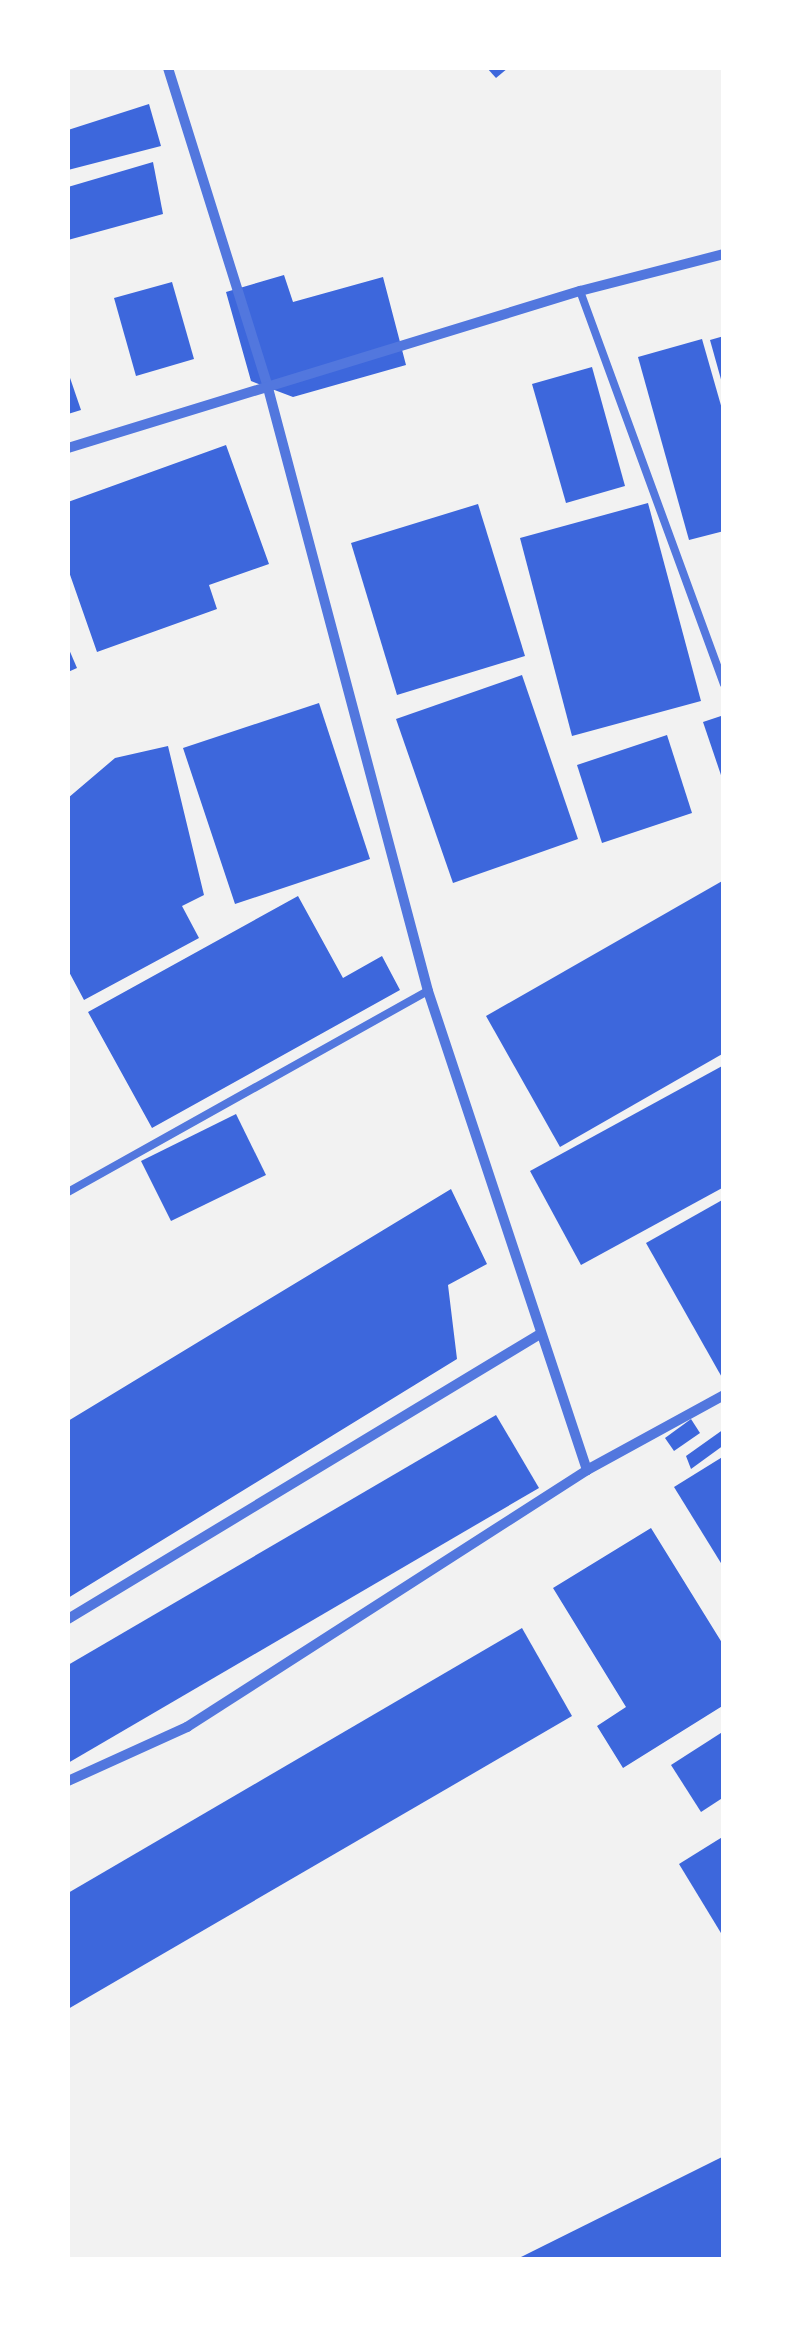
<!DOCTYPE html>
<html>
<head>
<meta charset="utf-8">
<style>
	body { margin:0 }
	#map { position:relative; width:791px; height:2327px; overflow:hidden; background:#f2f2f2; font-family:Jost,sans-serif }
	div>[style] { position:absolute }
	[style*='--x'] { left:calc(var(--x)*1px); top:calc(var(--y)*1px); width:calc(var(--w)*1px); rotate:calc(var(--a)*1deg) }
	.building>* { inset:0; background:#3d67dc }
	.service>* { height:8px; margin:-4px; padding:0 4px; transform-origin:4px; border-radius:4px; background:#5277de }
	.minor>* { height:10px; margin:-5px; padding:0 5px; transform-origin:5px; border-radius:5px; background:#5277de }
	span { translate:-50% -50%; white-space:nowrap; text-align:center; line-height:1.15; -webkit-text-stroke:8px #fff; paint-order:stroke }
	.frame { position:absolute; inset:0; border:70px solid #fff; pointer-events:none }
</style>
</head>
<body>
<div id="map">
	<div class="building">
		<div style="clip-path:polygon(487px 68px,508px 68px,496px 78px)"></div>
		<div style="clip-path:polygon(149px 104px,161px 146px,68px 170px,68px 130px)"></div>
		<div style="clip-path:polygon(153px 162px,163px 214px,68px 240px,68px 187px)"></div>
		<div style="clip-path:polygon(284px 275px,293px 302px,383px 277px,406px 365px,293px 397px,251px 381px,226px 292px)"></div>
		<div style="clip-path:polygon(172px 282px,194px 359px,136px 376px,114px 298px)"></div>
		<div style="clip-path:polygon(724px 336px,724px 383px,722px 383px,710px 340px)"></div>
		<div style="clip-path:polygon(702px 339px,724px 416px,724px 531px,689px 540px,638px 357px)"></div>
		<div style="clip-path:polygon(592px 367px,625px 486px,566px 503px,532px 384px)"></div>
		<div style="clip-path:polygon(68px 372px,81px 410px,68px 414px)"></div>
		<div style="clip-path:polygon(226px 445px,269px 564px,209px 585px,217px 609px,97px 652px,68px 569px,68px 502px)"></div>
		<div style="clip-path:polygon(648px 503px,701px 701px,572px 736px,520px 538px)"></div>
		<div style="clip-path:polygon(478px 504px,525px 656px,397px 695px,351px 543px)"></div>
		<div style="clip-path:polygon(68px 647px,77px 668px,68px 672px)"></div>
		<div style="clip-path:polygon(522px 675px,578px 839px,453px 883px,396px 719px)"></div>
		<div style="clip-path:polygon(319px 703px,370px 859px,235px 904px,183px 748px)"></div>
		<div style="clip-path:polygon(724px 715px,724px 781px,723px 781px,703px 722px)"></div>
		<div style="clip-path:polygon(667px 735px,692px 813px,602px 843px,577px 765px)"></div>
		<div style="clip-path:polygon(168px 746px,204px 895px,182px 906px,199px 938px,84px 1000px,68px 970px,68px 798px,115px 758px)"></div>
		<div style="clip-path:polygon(724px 880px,724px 1053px,560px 1147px,486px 1016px)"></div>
		<div style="clip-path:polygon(298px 896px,343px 978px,382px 956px,400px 990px,152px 1128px,88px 1012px)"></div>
		<div style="clip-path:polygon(724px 1065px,724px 1187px,581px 1265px,530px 1171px)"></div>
		<div style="clip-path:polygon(236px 1114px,266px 1175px,171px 1221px,141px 1161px)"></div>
		<div style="clip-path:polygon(451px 1189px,487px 1264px,448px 1285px,457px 1359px,68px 1598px,68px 1421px)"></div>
		<div style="clip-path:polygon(724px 1199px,724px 1381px,646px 1243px)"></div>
		<div style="clip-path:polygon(496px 1415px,539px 1488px,68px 1763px,68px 1665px)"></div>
		<div style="clip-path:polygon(691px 1419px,700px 1433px,674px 1451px,665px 1438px)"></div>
		<div style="clip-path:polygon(724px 1429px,724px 1445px,691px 1469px,686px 1456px)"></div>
		<div style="clip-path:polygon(724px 1456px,724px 1568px,674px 1487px)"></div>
		<div style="clip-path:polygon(651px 1528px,724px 1646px,724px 1705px,623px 1768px,597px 1726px,626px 1707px,553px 1588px)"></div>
		<div style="clip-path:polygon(522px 1628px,572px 1716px,68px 2009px,68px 1893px)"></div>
		<div style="clip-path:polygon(724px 1731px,724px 1797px,701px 1812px,671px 1765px)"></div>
		<div style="clip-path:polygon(724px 1836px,724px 1938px,679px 1864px)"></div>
		<div style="clip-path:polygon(724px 2156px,724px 2260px,515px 2260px)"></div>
	</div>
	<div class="service">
		<div style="--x:580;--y:291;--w:419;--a:69.9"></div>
		<div style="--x:68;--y:1192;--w:412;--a:-29.2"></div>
	</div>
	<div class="minor">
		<div style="--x:168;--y:68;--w:335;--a:72.6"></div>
		<div style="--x:268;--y:388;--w:624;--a:75.14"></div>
		<div style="--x:428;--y:991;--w:505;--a:71.64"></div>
		<div style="--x:68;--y:448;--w:536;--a:-17.05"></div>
		<div style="--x:580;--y:291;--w:149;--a:-14.4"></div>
		<div style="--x:68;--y:1619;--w:551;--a:-31.12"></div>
		<div style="--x:68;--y:1781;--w:131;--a:-24.4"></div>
		<div style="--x:187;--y:1727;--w:475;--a:-32.7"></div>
		<div style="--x:587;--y:1470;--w:156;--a:-28.7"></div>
	</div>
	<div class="frame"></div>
</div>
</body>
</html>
